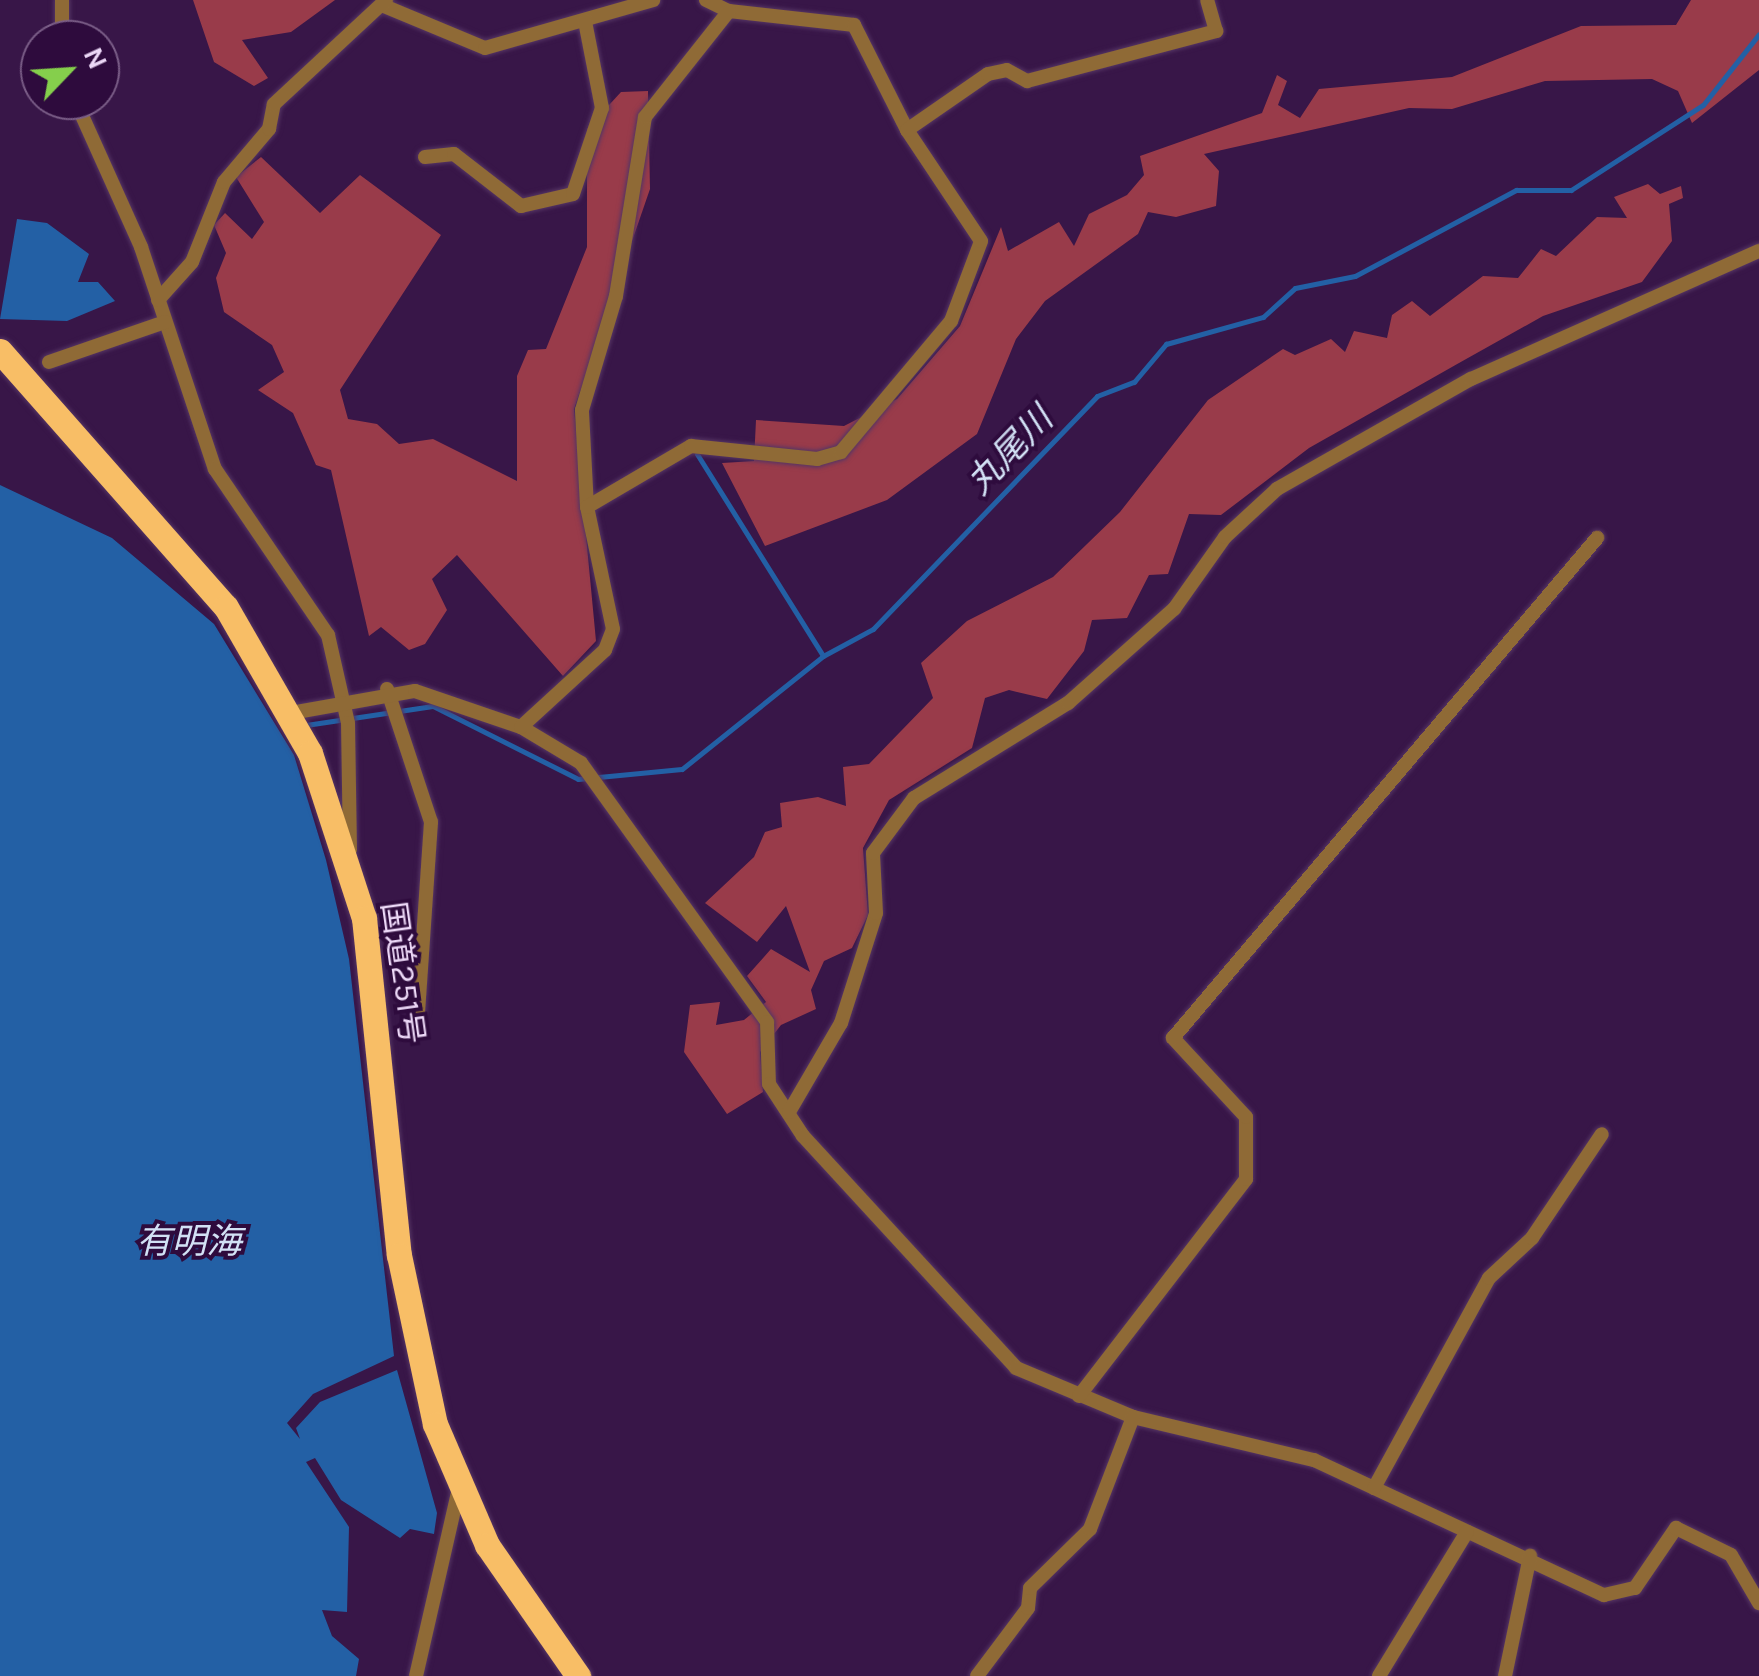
<!DOCTYPE html>
<html>
<head>
<meta charset="utf-8">
<style>
	body { margin:0 }
	#map { position:relative; width:1759px; height:1676px; overflow:hidden; background:#381648; font-family:Karla,"Noto Sans JP",sans-serif }
	div>[style] { position:absolute }
	[style*='--x'] { left:calc(var(--x)*1px); top:calc(var(--y)*1px); width:calc(var(--w)*1px); rotate:calc(var(--a)*1deg) }
	.forest>* { inset:0; background:#993b4a }
	.water>* { inset:0; background:#2360a5 }
	.stream>* { height:5px; margin:-2.5px; padding:0 2.5px; transform-origin:2.5px; border-radius:2.5px; background:#2360a5 }
	.roads { filter:drop-shadow(0 0 2px #553564) drop-shadow(0 0 2px #553564) }
	.minor>* { height:14px; margin:-7px; padding:0 7px; transform-origin:7px; border-radius:7px; background:#8f6a36 }
	.trunk>* { height:25px; margin:-12.5px; padding:0 12.5px; transform-origin:12.5px; border-radius:12.5px; background:#f8be66 }
	span { translate:-50% -50%; white-space:nowrap; text-align:center; line-height:1.15; -webkit-text-stroke:8px #2e0b3d; paint-order:stroke }
	.street-label { font-size:32px; color:#ecd8f7 }
	.water-label { font-size:35px; color:#d2e1f5; font-style:italic }
	.north { position:absolute; left:20px; top:20px; width:100px; height:100px; box-sizing:border-box; background:#2e0b3d; border:2px solid #7a5d87; border-radius:50%; rotate:65deg; font-size:28px; font-weight:700; line-height:40px; text-align:center; color:#ecd8f7 }
	.north::after { content:''; display:block; margin:auto; width:35px; height:45px; background:#85cf4c; clip-path:polygon(50% 0,100% 100%,50% 72%,0 100%) }
</style>
</head>
<body>
<div id="map">
	<div class="forest">
		<div style="clip-path:polygon(193px 0,335px 0,291px 32px,242px 40px,268px 78px,254px 86px,214px 62px)"></div>
		<div style="clip-path:polygon(1691px 0,1759px 0,1759px 70px,1692px 123px,1678px 91px,1652px 79px,1545px 81px,1452px 109px,1409px 108px,1204px 154px,1219px 171px,1216px 206px,1176px 217px,1148px 212px,1138px 234px,1045px 301px,1016px 339px,977px 434px,887px 500px,765px 546px,722px 463px,754px 461px,756px 420px,844px 426px,897px 399px,960px 326px,1001px 227px,1008px 251px,1059px 222px,1074px 246px,1089px 214px,1127px 195px,1144px 175px,1140px 156px,1262px 113px,1277px 75px,1287px 81px,1278px 105px,1300px 118px,1319px 89px,1452px 77px,1581px 26px,1676px 25px)"></div>
		<div style="clip-path:polygon(648px 91px,650px 189px,574px 409px,596px 641px,563px 676px,457px 555px,432px 579px,447px 610px,425px 644px,409px 650px,381px 627px,369px 636px,331px 470px,316px 465px,293px 413px,258px 390px,284px 372px,272px 345px,224px 312px,216px 278px,226px 253px,214px 225px,225px 213px,252px 239px,264px 222px,236px 177px,261px 157px,320px 213px,360px 175px,441px 235px,340px 390px,348px 419px,377px 424px,399px 444px,433px 439px,517px 481px,517px 376px,528px 350px,546px 349px,587px 247px,587px 129px,621px 92px)"></div>
		<div style="clip-path:polygon(1648px 184px,1660px 194px,1681px 186px,1683px 198px,1669px 204px,1672px 241px,1642px 282px,1543px 316px,1459px 363px,1309px 448px,1221px 515px,1189px 514px,1168px 574px,1149px 575px,1127px 618px,1092px 620px,1084px 651px,1047px 699px,1009px 690px,985px 698px,972px 748px,889px 800px,863px 848px,868px 915px,852px 948px,824px 961px,811px 990px,816px 1009px,781px 1025px,760px 1052px,763px 1092px,727px 1114px,684px 1052px,690px 1005px,720px 1002px,716px 1025px,744px 1020px,766px 1002px,747px 976px,771px 949px,810px 972px,786px 906px,757px 942px,705px 903px,754px 857px,765px 832px,782px 827px,780px 803px,818px 797px,846px 806px,843px 767px,869px 764px,933px 698px,921px 663px,967px 621px,1053px 577px,1120px 512px,1208px 400px,1283px 349px,1295px 355px,1331px 339px,1345px 352px,1354px 331px,1387px 338px,1392px 315px,1412px 301px,1430px 316px,1483px 276px,1518px 278px,1541px 249px,1556px 256px,1597px 217px,1627px 218px,1614px 197px)"></div>
	</div>
	<div class="water">
		<div style="clip-path:polygon(17px 219px,47px 223px,89px 254px,78px 282px,98px 282px,115px 301px,67px 321px,0 319px)"></div>
		<div style="clip-path:polygon(0 485px,112px 538px,214px 624px,294px 755px,326px 860px,349px 959px,394px 1356px,313px 1394px,287px 1423px,300px 1439px,296px 1428px,320px 1402px,397px 1370px,437px 1513px,434px 1534px,410px 1529px,400px 1538px,341px 1500px,315px 1458px,306px 1462px,349px 1527px,347px 1612px,322px 1610px,332px 1636px,359px 1659px,356px 1676px,0 1676px)"></div>
	</div>
	<div class="stream">
		<div style="--x:697;--y:454;--w:238;--a:58"></div>
		<div style="--x:306;--y:725;--w:128;--a:-8.5"></div>
		<div style="--x:433;--y:706;--w:162;--a:26.7"></div>
		<div style="--x:578;--y:779;--w:104;--a:-5.5"></div>
		<div style="--x:682;--y:769;--w:181;--a:-38.7"></div>
		<div style="--x:823;--y:656;--w:57;--a:-28.4"></div>
		<div style="--x:873;--y:629;--w:323;--a:-46.1"></div>
		<div style="--x:1097;--y:396;--w:40;--a:-21"></div>
		<div style="--x:1134;--y:382;--w:50;--a:-49.9"></div>
		<div style="--x:1166;--y:344;--w:101;--a:-15.6"></div>
		<div style="--x:1263;--y:317;--w:43;--a:-42.2"></div>
		<div style="--x:1295;--y:288;--w:61;--a:-11.3"></div>
		<div style="--x:1355;--y:276;--w:183;--a:-28.1"></div>
		<div style="--x:1516;--y:190;--w:55;--a:0"></div>
		<div style="--x:1571;--y:190;--w:157;--a:-32.8"></div>
		<div style="--x:1703;--y:105;--w:90;--a:-51.7"></div>
	</div>
	<div class="roads">
		<div class="minor">
			<div style="--x:706;--y:0;--w:25;--a:26"></div>
			<div style="--x:729;--y:11;--w:126;--a:6.4"></div>
			<div style="--x:854;--y:25;--w:118;--a:63.2"></div>
			<div style="--x:384;--y:6;--w:109;--a:22.6"></div>
			<div style="--x:485;--y:48;--w:175;--a:-15.9"></div>
			<div style="--x:62;--y:40;--w:40;--a:-90"></div>
			<div style="--x:75;--y:100;--w:161;--a:65.8"></div>
			<div style="--x:141;--y:247;--w:234;--a:71.6"></div>
			<div style="--x:215;--y:469;--w:201;--a:55.8"></div>
			<div style="--x:328;--y:635;--w:90;--a:77.2"></div>
			<div style="--x:348;--y:723;--w:127;--a:89.1"></div>
			<div style="--x:425;--y:157;--w:29;--a:-6"></div>
			<div style="--x:454;--y:154;--w:85;--a:37.8"></div>
			<div style="--x:521;--y:206;--w:53;--a:-13"></div>
			<div style="--x:573;--y:194;--w:91;--a:-71.4"></div>
			<div style="--x:602;--y:108;--w:89;--a:-101.1"></div>
			<div style="--x:158;--y:300;--w:51;--a:-48.2"></div>
			<div style="--x:192;--y:262;--w:86;--a:-68.2"></div>
			<div style="--x:224;--y:182;--w:70;--a:-49.7"></div>
			<div style="--x:269;--y:129;--w:25;--a:-79"></div>
			<div style="--x:274;--y:104;--w:153;--a:-42.9"></div>
			<div style="--x:49;--y:362;--w:123;--a:-19"></div>
			<div style="--x:587;--y:507;--w:97;--a:-93"></div>
			<div style="--x:582;--y:410;--w:119;--a:-73.4"></div>
			<div style="--x:616;--y:296;--w:181;--a:-80.8"></div>
			<div style="--x:645;--y:117;--w:135;--a:-51.6"></div>
			<div style="--x:387;--y:689;--w:140;--a:71.7"></div>
			<div style="--x:431;--y:822;--w:190;--a:93.9"></div>
			<div style="--x:291;--y:713;--w:126;--a:-10.1"></div>
			<div style="--x:415;--y:691;--w:112;--a:18.8"></div>
			<div style="--x:521;--y:727;--w:70;--a:31"></div>
			<div style="--x:581;--y:763;--w:319;--a:54.3"></div>
			<div style="--x:767;--y:1022;--w:62;--a:88.2"></div>
			<div style="--x:769;--y:1084;--w:62;--a:56.8"></div>
			<div style="--x:803;--y:1136;--w:315;--a:47.4"></div>
			<div style="--x:1016;--y:1368;--w:127;--a:22.7"></div>
			<div style="--x:1133;--y:1417;--w:186;--a:13.4"></div>
			<div style="--x:1314;--y:1460;--w:320;--a:25"></div>
			<div style="--x:1604;--y:1595;--w:32;--a:-13"></div>
			<div style="--x:1635;--y:1588;--w:73;--a:-55.7"></div>
			<div style="--x:1676;--y:1528;--w:61;--a:26.1"></div>
			<div style="--x:1731;--y:1555;--w:56;--a:59.7"></div>
			<div style="--x:521;--y:727;--w:114;--a:-42.5"></div>
			<div style="--x:605;--y:650;--w:22;--a:-69"></div>
			<div style="--x:613;--y:629;--w:125;--a:-102"></div>
			<div style="--x:587;--y:507;--w:121;--a:-30.4"></div>
			<div style="--x:691;--y:446;--w:127;--a:5.9"></div>
			<div style="--x:817;--y:459;--w:25;--a:-16"></div>
			<div style="--x:841;--y:452;--w:171;--a:-50"></div>
			<div style="--x:951;--y:321;--w:85;--a:-69.4"></div>
			<div style="--x:981;--y:241;--w:133;--a:-123.7"></div>
			<div style="--x:907;--y:130;--w:98;--a:-34.7"></div>
			<div style="--x:988;--y:74;--w:19;--a:-12"></div>
			<div style="--x:1007;--y:70;--w:23;--a:29"></div>
			<div style="--x:1027;--y:81;--w:196;--a:-14.8"></div>
			<div style="--x:1216;--y:31;--w:32;--a:-106"></div>
			<div style="--x:789;--y:1112;--w:103;--a:-59.7"></div>
			<div style="--x:841;--y:1023;--w:115;--a:-72.3"></div>
			<div style="--x:876;--y:913;--w:60;--a:-92.9"></div>
			<div style="--x:873;--y:853;--w:69;--a:-53.3"></div>
			<div style="--x:914;--y:798;--w:181;--a:-31.7"></div>
			<div style="--x:1068;--y:703;--w:142;--a:-41.6"></div>
			<div style="--x:1174;--y:609;--w:88;--a:-54.7"></div>
			<div style="--x:1225;--y:537;--w:71;--a:-42.7"></div>
			<div style="--x:1277;--y:489;--w:223;--a:-29.6"></div>
			<div style="--x:1471;--y:379;--w:315;--a:-24"></div>
			<div style="--x:1079;--y:1396;--w:274;--a:-52.4"></div>
			<div style="--x:1246;--y:1179;--w:62;--a:-90"></div>
			<div style="--x:1246;--y:1117;--w:108;--a:-132.7"></div>
			<div style="--x:1173;--y:1038;--w:656;--a:-49.7"></div>
			<div style="--x:1374;--y:1488;--w:239;--a:-61.3"></div>
			<div style="--x:1489;--y:1278;--w:59;--a:-42.9"></div>
			<div style="--x:1532;--y:1238;--w:125;--a:-56.1"></div>
			<div style="--x:416;--y:1676;--w:193;--a:-77.1"></div>
			<div style="--x:977;--y:1676;--w:85;--a:-53.1"></div>
			<div style="--x:1028;--y:1608;--w:20;--a:-84"></div>
			<div style="--x:1030;--y:1588;--w:84;--a:-44.5"></div>
			<div style="--x:1090;--y:1529;--w:120;--a:-69"></div>
			<div style="--x:1379;--y:1676;--w:169;--a:-58.6"></div>
			<div style="--x:1505;--y:1676;--w:123;--a:-78.2"></div>
		</div>
		<div class="trunk">
			<div style="--x:0;--y:351;--w:341;--a:48.6"></div>
			<div style="--x:226;--y:607;--w:168;--a:60.1"></div>
			<div style="--x:310;--y:753;--w:174;--a:71.9"></div>
			<div style="--x:364;--y:918;--w:339;--a:84.1"></div>
			<div style="--x:399;--y:1255;--w:173;--a:78"></div>
			<div style="--x:435;--y:1424;--w:132;--a:66.7"></div>
			<div style="--x:487;--y:1545;--w:160;--a:55.2"></div>
		</div>
	</div>
	<div class="street-label">
		<span style="left:402px;top:973px;rotate:82deg">国道251号</span>
	</div>
	<div class="water-label">
		<span style="left:1010px;top:451px;rotate:-46deg">丸尾川</span>
		<span style="left:189px;top:1242px">有明海</span>
	</div>
	<div class="north">N</div>
</div>
</body>
</html>
